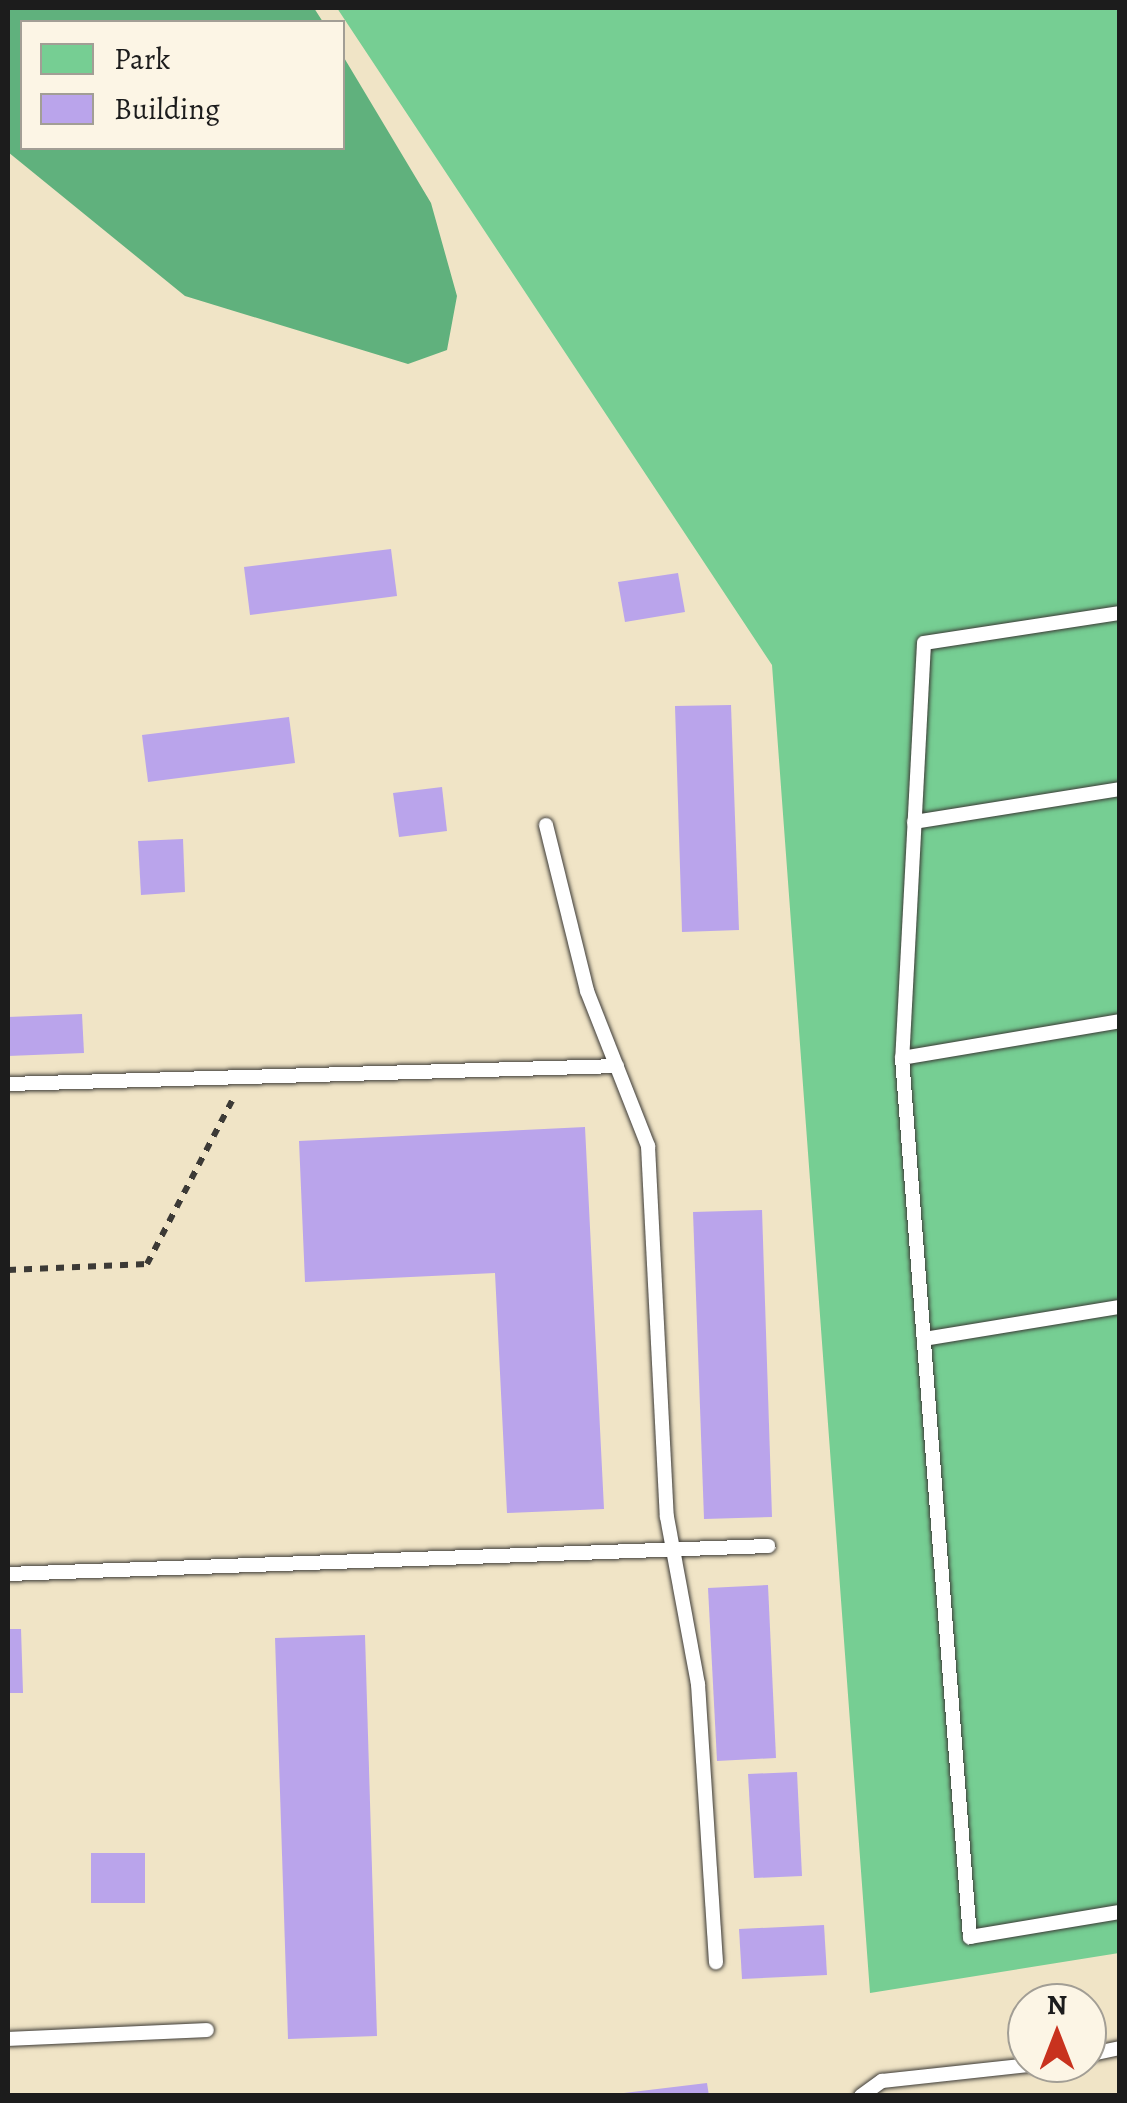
<!DOCTYPE html>
<html>
<head>
<meta charset="utf-8">
<style>
	body { margin:0 }
	#map { position:relative; width:1127px; height:2103px; overflow:hidden; background:#f0e4c6; font-family:Alegreya,serif }
	div>[style] { position:absolute }
	[style*='--x'] { left:calc(var(--x)*1px); top:calc(var(--y)*1px); width:calc(var(--w)*1px); rotate:calc(var(--a)*1deg) }
	.green>* { inset:0; background:#76ce93 }
	.forest>* { inset:0; background:#60b17d }
	.building>* { inset:0; background:#baa4eb }
	.path>* { height:6px; margin-top:-3px; transform-origin:0; background:repeating-linear-gradient(90deg,#3c3a36 0 8px,transparent 0 16px) }
	.roads { filter:drop-shadow(0 0 2px #3c3a36) drop-shadow(0 0 2px #3c3a36) }
	.service>* { height:14px; margin:-7px; padding:0 7px; transform-origin:7px; border-radius:7px; background:#fff }
	span { translate:-50% -50%; white-space:nowrap; text-align:center; line-height:1.15; -webkit-text-stroke:10px #fcf5e5; paint-order:stroke }
	.frame { position:absolute; inset:0; border:10px solid #1c1c1c; pointer-events:none }
	.legend { position:absolute; left:20px; top:20px; width:325px; height:130px; box-sizing:border-box; background:#fcf5e5; border:2px solid #a29e95; margin:0; padding:12px 18px; list-style:none; font-size:30px; color:#1c1c1c }
	.legend li { display:flex; align-items:center; gap:20px; height:50px }
	.legend b { width:50px; border:2px solid #a29e95 }
	.north { position:absolute; left:1007px; top:1983px; width:100px; height:100px; box-sizing:border-box; background:#fcf5e5; border:2px solid #a29e95; border-radius:50%; rotate:0deg; font-size:28px; font-weight:700; line-height:40px; text-align:center; color:#1c1c1c }
	.north::after { content:''; display:block; margin:auto; width:35px; height:45px; background:#c8321e; clip-path:polygon(50% 0,100% 100%,50% 72%,0 100%) }
</style>
</head>
<body>
<div id="map">
	<div class="green">
		<div style="clip-path:polygon(337px 8px,1119px 8px,1119px 1953px,870px 1993px,772px 665px)"></div>
	</div>
	<div class="forest">
		<div style="clip-path:polygon(8px 8px,314px 8px,323px 22px,22px 22px,22px 148px,342px 148px,343px 56px,431px 203px,457px 296px,447px 350px,408px 364px,185px 296px,8px 152px)"></div>
	</div>
	<div class="building">
		<div style="clip-path:polygon(391px 549px,397px 596px,250px 615px,244px 567px)"></div>
		<div style="clip-path:polygon(678px 573px,685px 612px,625px 622px,618px 582px)"></div>
		<div style="clip-path:polygon(731px 705px,739px 930px,682px 932px,675px 706px)"></div>
		<div style="clip-path:polygon(289px 717px,295px 763px,148px 782px,142px 735px)"></div>
		<div style="clip-path:polygon(442px 787px,447px 831px,399px 837px,393px 793px)"></div>
		<div style="clip-path:polygon(183px 839px,185px 892px,141px 895px,138px 841px)"></div>
		<div style="clip-path:polygon(82px 1014px,84px 1053px,8px 1056px,8px 1017px)"></div>
		<div style="clip-path:polygon(585px 1127px,604px 1509px,507px 1513px,495px 1273px,305px 1282px,299px 1141px)"></div>
		<div style="clip-path:polygon(762px 1210px,772px 1517px,704px 1519px,693px 1212px)"></div>
		<div style="clip-path:polygon(768px 1585px,776px 1758px,717px 1761px,708px 1588px)"></div>
		<div style="clip-path:polygon(8px 1629px,21px 1629px,23px 1693px,8px 1693px)"></div>
		<div style="clip-path:polygon(365px 1635px,377px 2036px,288px 2039px,275px 1638px)"></div>
		<div style="clip-path:polygon(797px 1772px,802px 1876px,754px 1878px,748px 1774px)"></div>
		<div style="clip-path:polygon(91px 1853px,145px 1853px,145px 1903px,91px 1903px)"></div>
		<div style="clip-path:polygon(824px 1925px,827px 1975px,742px 1979px,739px 1929px)"></div>
		<div style="clip-path:polygon(707px 2083px,709px 2096px,625px 2096px,624px 2093px)"></div>
	</div>
	<div class="path">
		<div style="--x:8;--y:1270;--w:139;--a:-2.5"></div>
		<div style="--x:147;--y:1264;--w:184;--a:-62.5"></div>
	</div>
	<div class="roads">
		<div class="service">
			<div style="--x:1120;--y:613;--w:198;--a:171.3"></div>
			<div style="--x:924;--y:643;--w:416;--a:93"></div>
			<div style="--x:902;--y:1058;--w:882;--a:85.58"></div>
			<div style="--x:970;--y:1937;--w:152;--a:-9.5"></div>
			<div style="--x:914;--y:822;--w:209;--a:-9.1"></div>
			<div style="--x:546;--y:825;--w:171;--a:76.1"></div>
			<div style="--x:587;--y:991;--w:167;--a:68.5"></div>
			<div style="--x:648;--y:1146;--w:371;--a:87.1"></div>
			<div style="--x:667;--y:1517;--w:170;--a:79.5"></div>
			<div style="--x:698;--y:1684;--w:279;--a:86.3"></div>
			<div style="--x:902;--y:1058;--w:221;--a:-9.6"></div>
			<div style="--x:8;--y:1084;--w:609;--a:-1.69"></div>
			<div style="--x:924;--y:1339;--w:199;--a:-9.3"></div>
			<div style="--x:8;--y:1574;--w:761;--a:-2.11"></div>
			<div style="--x:8;--y:2039;--w:199;--a:-2.6"></div>
			<div style="--x:1087;--y:2055;--w:34;--a:-12"></div>
			<div style="--x:861;--y:2096;--w:26;--a:-36"></div>
			<div style="--x:882;--y:2081;--w:168;--a:-6.2"></div>
		</div>
	</div>
	<div class="frame"></div>
	<ul class="legend">
	<li><b style="height:28px;background:#76ce93"></b>Park</li>
	<li><b style="height:28px;background:#baa4eb"></b>Building</li>
	</ul>
	<div class="north">N</div>
</div>
</body>
</html>
